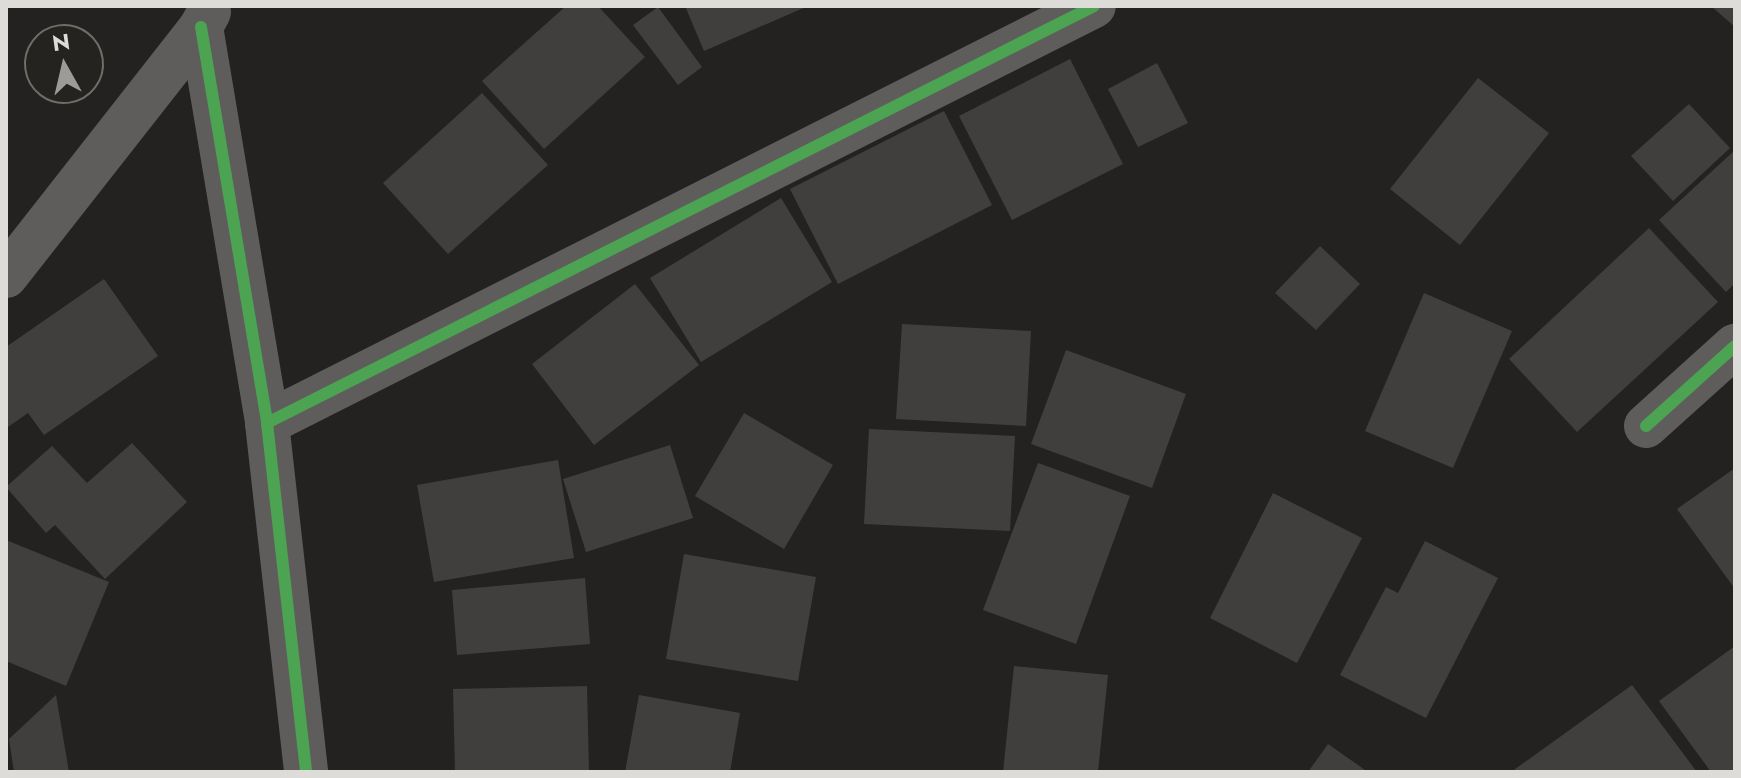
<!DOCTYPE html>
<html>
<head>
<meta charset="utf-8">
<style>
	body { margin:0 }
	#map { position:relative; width:1741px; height:778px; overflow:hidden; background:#242220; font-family:Jost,sans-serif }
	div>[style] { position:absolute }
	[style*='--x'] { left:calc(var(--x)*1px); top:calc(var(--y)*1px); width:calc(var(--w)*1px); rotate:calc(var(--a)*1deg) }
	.building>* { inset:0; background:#413f3e }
	.street>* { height:44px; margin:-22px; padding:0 22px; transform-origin:22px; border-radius:22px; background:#5e5d5c }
	.cycleway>* { height:12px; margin:-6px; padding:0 6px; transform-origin:6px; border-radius:6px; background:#4ca352 }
	span { translate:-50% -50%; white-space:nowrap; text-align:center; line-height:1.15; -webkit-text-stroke:6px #25231f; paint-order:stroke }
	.frame { position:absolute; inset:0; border:8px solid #dddcd9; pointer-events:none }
	.north { position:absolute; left:24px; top:24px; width:80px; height:80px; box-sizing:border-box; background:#25231f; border:2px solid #6f6d69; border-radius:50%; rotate:352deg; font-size:22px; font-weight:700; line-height:32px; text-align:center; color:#dddcd9 }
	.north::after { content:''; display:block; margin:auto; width:28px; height:36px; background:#9c9b98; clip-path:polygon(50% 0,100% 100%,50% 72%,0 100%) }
</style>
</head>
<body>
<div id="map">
	<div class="building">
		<div style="clip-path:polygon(566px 6px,598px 6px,645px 57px,544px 149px,482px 81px)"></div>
		<div style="clip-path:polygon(685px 6px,808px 6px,704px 51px)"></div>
		<div style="clip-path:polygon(1711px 6px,1735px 6px,1735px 27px)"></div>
		<div style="clip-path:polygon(658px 7px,702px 67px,678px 85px,633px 25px)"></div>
		<div style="clip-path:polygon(1070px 59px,1123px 164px,1012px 220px,959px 116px)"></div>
		<div style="clip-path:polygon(1157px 63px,1188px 123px,1138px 147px,1108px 89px)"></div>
		<div style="clip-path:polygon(1478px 78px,1549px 133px,1460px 245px,1390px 189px)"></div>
		<div style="clip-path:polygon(482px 93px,548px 165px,448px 254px,383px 183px)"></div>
		<div style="clip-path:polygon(1689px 104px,1730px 148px,1673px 201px,1631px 156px)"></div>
		<div style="clip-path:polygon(944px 111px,992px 205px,838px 284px,790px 189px)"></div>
		<div style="clip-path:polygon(1735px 150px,1735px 283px,1726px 292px,1659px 220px)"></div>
		<div style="clip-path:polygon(781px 198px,832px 282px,701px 362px,650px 278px)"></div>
		<div style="clip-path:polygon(1649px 228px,1718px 302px,1577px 432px,1509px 359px)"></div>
		<div style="clip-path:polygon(1320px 246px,1360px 284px,1316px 330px,1275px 293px)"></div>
		<div style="clip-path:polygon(104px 279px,158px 356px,44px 435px,28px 413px,8px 427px,6px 347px)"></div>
		<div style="clip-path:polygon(635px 284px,699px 365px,594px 445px,532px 364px)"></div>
		<div style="clip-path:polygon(1424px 293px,1512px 331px,1453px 468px,1365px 431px)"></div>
		<div style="clip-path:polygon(902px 324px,1031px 331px,1026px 426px,896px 419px)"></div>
		<div style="clip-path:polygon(1066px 350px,1186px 394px,1152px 488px,1031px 444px)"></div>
		<div style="clip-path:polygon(744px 413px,833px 465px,784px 549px,695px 496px)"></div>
		<div style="clip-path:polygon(869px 429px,1015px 436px,1010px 531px,864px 524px)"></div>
		<div style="clip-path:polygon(132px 443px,187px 502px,105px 579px,55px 525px,46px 533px,6px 487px,52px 446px,87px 483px)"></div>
		<div style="clip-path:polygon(670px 445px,693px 518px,586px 552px,563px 479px)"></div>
		<div style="clip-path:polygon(558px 460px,574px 558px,434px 582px,417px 485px)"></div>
		<div style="clip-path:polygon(1038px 463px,1130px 496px,1076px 644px,983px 610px)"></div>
		<div style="clip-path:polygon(1735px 468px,1735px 589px,1677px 509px)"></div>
		<div style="clip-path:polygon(1273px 493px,1362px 538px,1297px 663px,1210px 618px)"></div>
		<div style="clip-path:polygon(6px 540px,109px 582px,66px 686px,6px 661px)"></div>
		<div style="clip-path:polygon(1425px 541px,1498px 578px,1426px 718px,1340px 675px,1386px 587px,1398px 593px)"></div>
		<div style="clip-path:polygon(684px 554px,816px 577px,798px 681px,666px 659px)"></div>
		<div style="clip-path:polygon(585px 578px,590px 644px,457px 655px,452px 590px)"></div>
		<div style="clip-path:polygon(1735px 646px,1735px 772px,1711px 772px,1659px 701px)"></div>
		<div style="clip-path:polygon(1014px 666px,1108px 675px,1098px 772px,1003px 772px)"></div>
		<div style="clip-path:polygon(1632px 685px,1697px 772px,1511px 772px)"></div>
		<div style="clip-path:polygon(587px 686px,589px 772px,455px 772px,453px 689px)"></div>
		<div style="clip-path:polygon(56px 695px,69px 772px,14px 772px,9px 739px)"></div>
		<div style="clip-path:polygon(639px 695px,740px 713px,730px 772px,625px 772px)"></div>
		<div style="clip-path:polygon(1328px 744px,1368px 772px,1308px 772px)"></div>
	</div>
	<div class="street">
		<div style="--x:201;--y:27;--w:401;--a:80.5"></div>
		<div style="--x:267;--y:423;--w:351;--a:83.6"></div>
		<div style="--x:6;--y:276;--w:316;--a:-51.9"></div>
		<div style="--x:201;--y:27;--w:17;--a:-62"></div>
		<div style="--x:267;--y:423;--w:926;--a:-26.76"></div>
		<div style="--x:1646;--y:426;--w:120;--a:-42"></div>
	</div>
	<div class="cycleway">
		<div style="--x:201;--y:27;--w:401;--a:80.5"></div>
		<div style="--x:267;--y:423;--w:351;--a:83.6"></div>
		<div style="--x:267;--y:423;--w:926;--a:-26.76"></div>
		<div style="--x:1646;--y:426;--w:120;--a:-42"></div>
	</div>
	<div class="frame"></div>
	<div class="north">N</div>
</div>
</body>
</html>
